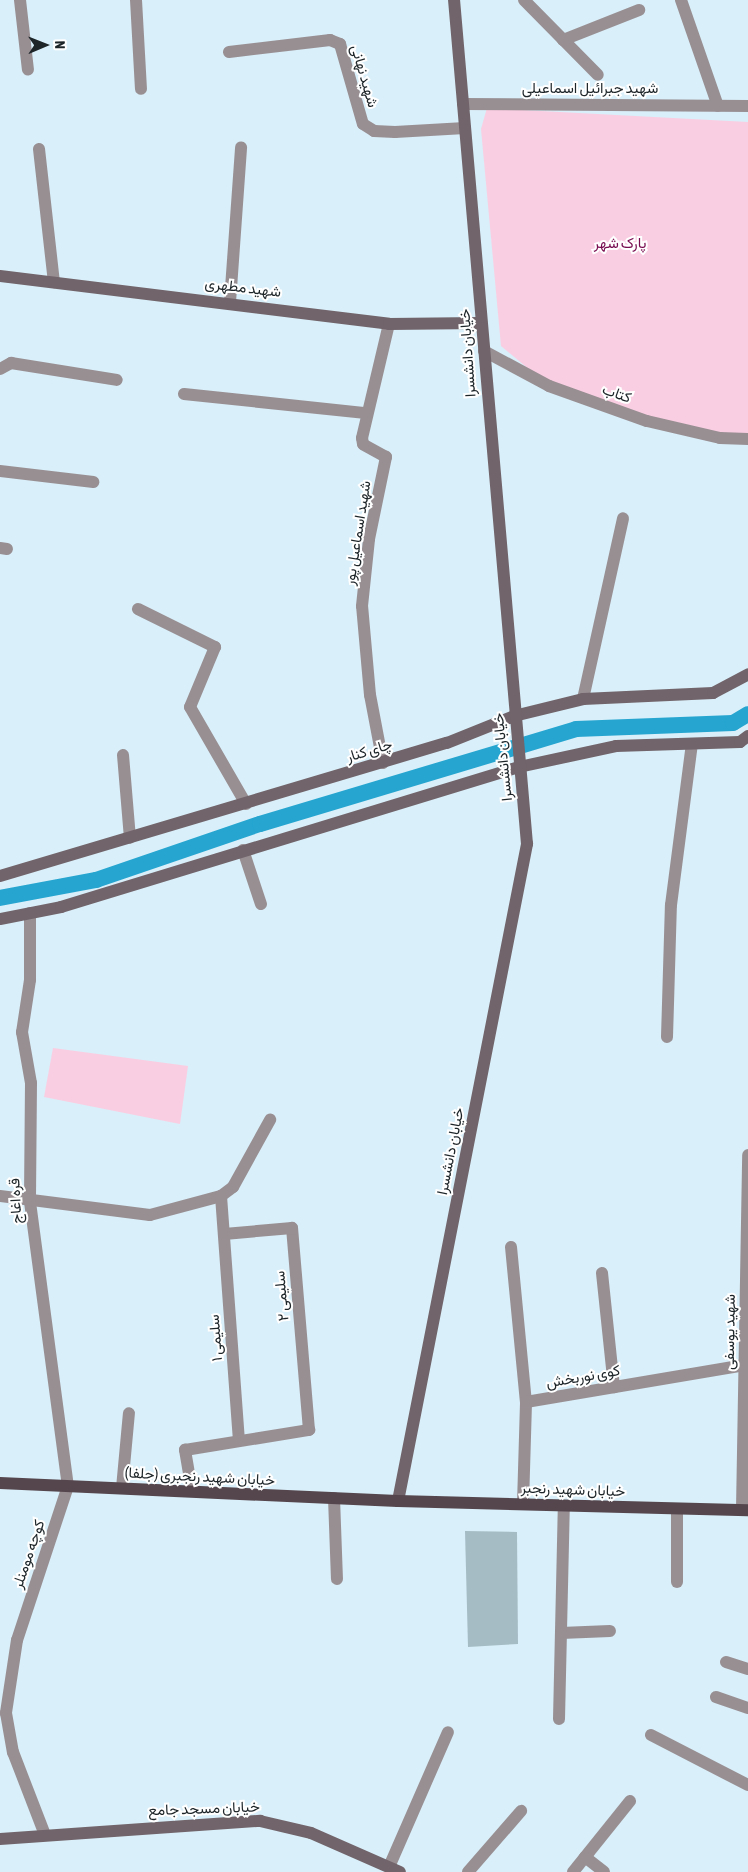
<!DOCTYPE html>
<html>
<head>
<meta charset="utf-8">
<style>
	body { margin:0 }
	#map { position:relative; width:748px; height:1872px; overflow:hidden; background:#d9eff9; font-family:"Asap Condensed",Vazirmatn,sans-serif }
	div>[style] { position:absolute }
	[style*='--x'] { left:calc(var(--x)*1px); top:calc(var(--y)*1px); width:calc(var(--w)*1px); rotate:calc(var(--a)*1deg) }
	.green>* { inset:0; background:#facee2 }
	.canal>* { height:16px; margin:-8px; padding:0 8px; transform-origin:8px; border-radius:8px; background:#25a5d0 }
	.building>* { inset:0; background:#a6bcc5 }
	.street>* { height:12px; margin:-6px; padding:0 6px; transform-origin:6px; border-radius:6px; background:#988f93 }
	.secondary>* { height:12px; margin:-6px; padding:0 6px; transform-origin:6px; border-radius:6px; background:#71646a }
	.primary>* { height:12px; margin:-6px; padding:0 6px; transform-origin:6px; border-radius:6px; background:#55464d }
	span { translate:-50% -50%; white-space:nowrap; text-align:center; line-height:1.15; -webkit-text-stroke:4px #fff; paint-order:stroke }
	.street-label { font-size:15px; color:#1d2529 }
	.park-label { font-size:15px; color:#770b4f }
	.north { position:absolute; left:20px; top:20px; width:50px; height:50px; -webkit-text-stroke:4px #fff; paint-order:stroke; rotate:89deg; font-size:14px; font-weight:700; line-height:20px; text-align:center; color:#1d2529 }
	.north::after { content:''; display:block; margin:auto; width:18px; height:22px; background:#1d2529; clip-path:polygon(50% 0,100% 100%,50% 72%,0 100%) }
</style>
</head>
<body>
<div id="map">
	<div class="green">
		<div style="clip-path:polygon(487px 108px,748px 122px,748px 434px,717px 434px,647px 421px,549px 386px,501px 346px,481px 129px)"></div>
		<div style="clip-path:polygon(53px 1048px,188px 1066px,180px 1124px,44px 1097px)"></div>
	</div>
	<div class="canal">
		<div style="--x:0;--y:898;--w:98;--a:-10.6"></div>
		<div style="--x:96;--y:880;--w:173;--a:-18.9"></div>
		<div style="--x:260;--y:824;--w:330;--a:-16.7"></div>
		<div style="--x:576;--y:729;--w:157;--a:-2.2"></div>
		<div style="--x:733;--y:723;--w:17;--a:-31"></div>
	</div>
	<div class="building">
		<div style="clip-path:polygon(465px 1531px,517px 1532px,518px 1644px,468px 1647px)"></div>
	</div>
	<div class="street">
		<div style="--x:20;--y:0;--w:70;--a:83.5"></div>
		<div style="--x:136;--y:0;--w:89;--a:86.8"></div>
		<div style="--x:524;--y:0;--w:105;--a:45.4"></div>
		<div style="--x:681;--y:0;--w:112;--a:70.8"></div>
		<div style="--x:563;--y:40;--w:82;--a:-21.5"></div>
		<div style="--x:229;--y:52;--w:102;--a:-6.8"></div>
		<div style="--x:330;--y:40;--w:11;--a:22"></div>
		<div style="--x:340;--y:44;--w:83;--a:74"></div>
		<div style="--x:363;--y:124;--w:13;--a:32"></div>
		<div style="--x:374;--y:131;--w:21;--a:3"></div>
		<div style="--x:395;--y:132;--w:70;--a:-3.3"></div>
		<div style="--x:463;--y:104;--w:285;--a:0.4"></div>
		<div style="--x:39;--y:149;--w:134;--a:83.6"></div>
		<div style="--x:230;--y:302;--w:155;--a:-85.9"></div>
		<div style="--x:484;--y:351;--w:74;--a:28.3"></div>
		<div style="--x:549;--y:386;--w:104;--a:19.7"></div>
		<div style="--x:647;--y:421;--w:75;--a:13.1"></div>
		<div style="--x:720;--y:438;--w:28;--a:2"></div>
		<div style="--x:0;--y:369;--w:13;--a:-29"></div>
		<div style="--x:11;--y:363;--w:107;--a:9.1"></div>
		<div style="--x:184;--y:394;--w:183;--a:6"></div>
		<div style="--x:0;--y:471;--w:94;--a:6.7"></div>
		<div style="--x:0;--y:548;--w:7;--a:8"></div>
		<div style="--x:138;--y:609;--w:86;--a:26.3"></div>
		<div style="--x:215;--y:647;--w:65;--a:112.6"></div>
		<div style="--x:190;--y:707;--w:112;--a:60"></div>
		<div style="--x:583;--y:699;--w:185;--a:-77.5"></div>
		<div style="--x:123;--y:755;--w:83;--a:85.2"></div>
		<div style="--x:383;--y:763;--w:69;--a:-100.8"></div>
		<div style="--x:370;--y:695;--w:89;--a:-95.1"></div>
		<div style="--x:362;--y:606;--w:67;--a:-84"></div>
		<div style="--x:369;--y:539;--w:84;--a:-78.3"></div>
		<div style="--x:386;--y:457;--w:26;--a:-151"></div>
		<div style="--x:363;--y:444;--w:6;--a:-99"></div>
		<div style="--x:362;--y:438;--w:117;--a:-76.7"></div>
		<div style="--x:243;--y:850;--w:57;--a:71.6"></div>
		<div style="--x:30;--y:913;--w:67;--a:90"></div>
		<div style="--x:30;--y:980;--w:53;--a:98.7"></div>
		<div style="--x:22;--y:1032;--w:52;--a:80"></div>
		<div style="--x:31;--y:1083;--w:119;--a:90.5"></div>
		<div style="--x:30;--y:1202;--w:287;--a:82.4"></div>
		<div style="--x:68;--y:1486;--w:162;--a:108.3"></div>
		<div style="--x:17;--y:1640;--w:74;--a:98.6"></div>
		<div style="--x:6;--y:1713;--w:40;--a:80"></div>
		<div style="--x:13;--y:1752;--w:89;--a:68.9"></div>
		<div style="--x:667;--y:1037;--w:132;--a:-88.3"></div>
		<div style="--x:671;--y:905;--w:162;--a:-82.6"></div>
		<div style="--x:0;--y:1196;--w:151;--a:7.2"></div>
		<div style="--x:150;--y:1215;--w:73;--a:-15"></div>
		<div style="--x:221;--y:1196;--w:15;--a:-37"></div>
		<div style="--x:233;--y:1187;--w:77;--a:-61.1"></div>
		<div style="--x:221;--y:1196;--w:244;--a:85.8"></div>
		<div style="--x:511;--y:1247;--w:156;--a:84.5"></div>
		<div style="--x:602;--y:1273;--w:115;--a:84"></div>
		<div style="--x:122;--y:1488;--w:75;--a:-84.7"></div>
		<div style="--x:192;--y:1491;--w:42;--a:-99.7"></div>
		<div style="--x:185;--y:1450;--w:126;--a:-9.2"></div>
		<div style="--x:309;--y:1430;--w:203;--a:-94.8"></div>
		<div style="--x:292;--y:1228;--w:68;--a:175"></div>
		<div style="--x:334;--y:1498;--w:81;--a:87.9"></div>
		<div style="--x:523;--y:1504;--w:102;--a:-88.3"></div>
		<div style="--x:526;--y:1402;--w:222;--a:-9.6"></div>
		<div style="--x:742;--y:1509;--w:354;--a:-89"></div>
		<div style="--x:677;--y:1582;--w:73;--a:-90"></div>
		<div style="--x:561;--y:1633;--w:49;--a:-2.3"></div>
		<div style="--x:726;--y:1662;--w:23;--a:18"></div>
		<div style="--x:716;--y:1697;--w:34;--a:19"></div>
		<div style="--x:559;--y:1719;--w:213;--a:-88.7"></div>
		<div style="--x:651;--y:1735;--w:109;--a:27.3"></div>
		<div style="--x:585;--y:1857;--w:24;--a:38"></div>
		<div style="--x:389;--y:1867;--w:147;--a:-66.4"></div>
		<div style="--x:468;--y:1872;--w:81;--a:-49"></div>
		<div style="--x:573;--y:1872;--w:91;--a:-51.2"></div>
	</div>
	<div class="secondary">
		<div style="--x:0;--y:276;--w:392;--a:7"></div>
		<div style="--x:389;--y:324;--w:92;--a:-0.6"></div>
		<div style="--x:0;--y:876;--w:466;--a:-16.6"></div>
		<div style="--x:447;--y:743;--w:72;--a:-21.9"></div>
		<div style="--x:514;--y:716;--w:71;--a:-13.8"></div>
		<div style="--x:583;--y:699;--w:130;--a:-2.6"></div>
		<div style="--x:713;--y:693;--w:40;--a:-28"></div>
		<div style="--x:0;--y:919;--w:62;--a:-11.1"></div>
		<div style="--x:61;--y:907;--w:479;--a:-17"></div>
		<div style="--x:519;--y:767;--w:99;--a:-12.2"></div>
		<div style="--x:616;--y:746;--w:124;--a:-1.8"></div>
		<div style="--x:740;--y:742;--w:10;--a:-37"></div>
		<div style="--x:398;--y:1501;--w:670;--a:-78.89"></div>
		<div style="--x:527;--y:844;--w:847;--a:-94.94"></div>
		<div style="--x:0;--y:1839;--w:261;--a:-4"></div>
		<div style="--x:260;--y:1821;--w:52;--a:13.2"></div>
		<div style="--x:311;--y:1833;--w:97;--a:23.7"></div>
	</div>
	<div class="primary">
		<div style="--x:0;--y:1483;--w:398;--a:2.6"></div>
		<div style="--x:398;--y:1501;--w:350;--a:1.5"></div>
	</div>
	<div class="street-label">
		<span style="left:365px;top:76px;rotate:74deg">شهید نهانی</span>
		<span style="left:590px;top:88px">شهید جبرائیل اسماعیلی</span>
		<span style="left:243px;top:287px;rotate:7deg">شهید مطهری</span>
		<span style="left:467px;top:353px;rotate:-94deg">خیابان دانشسرا</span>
		<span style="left:617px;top:393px;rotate:20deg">کتاب</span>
		<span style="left:357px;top:533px;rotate:-81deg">شهید اسماعیل پور</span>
		<span style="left:369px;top:750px;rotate:-17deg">چای کنار</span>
		<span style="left:502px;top:757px;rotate:-96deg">خیابان دانشسرا</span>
		<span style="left:450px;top:1151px;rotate:-79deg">خیابان دانشسرا</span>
		<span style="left:15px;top:1201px;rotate:-93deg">قره اغاج</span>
		<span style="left:281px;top:1296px;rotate:-95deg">سلیمی ۲</span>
		<span style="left:729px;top:1332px;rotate:-89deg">شهید یوسفی</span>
		<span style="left:215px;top:1338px;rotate:-94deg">سلیمی ۱</span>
		<span style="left:583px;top:1376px;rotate:-10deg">کوی نوربخش</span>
		<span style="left:200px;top:1476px;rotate:3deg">خیابان شهید رنجبری (جلفا)</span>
		<span style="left:573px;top:1489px;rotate:2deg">خیابان شهید رنجبر</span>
		<span style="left:28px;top:1554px;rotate:-71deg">کوچه مومنلر</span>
		<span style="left:204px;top:1808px;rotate:-2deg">خیابان مسجد جامع</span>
	</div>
	<div class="park-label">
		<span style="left:620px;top:243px">پارک شهر</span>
	</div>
	<div class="north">N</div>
</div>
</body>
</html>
